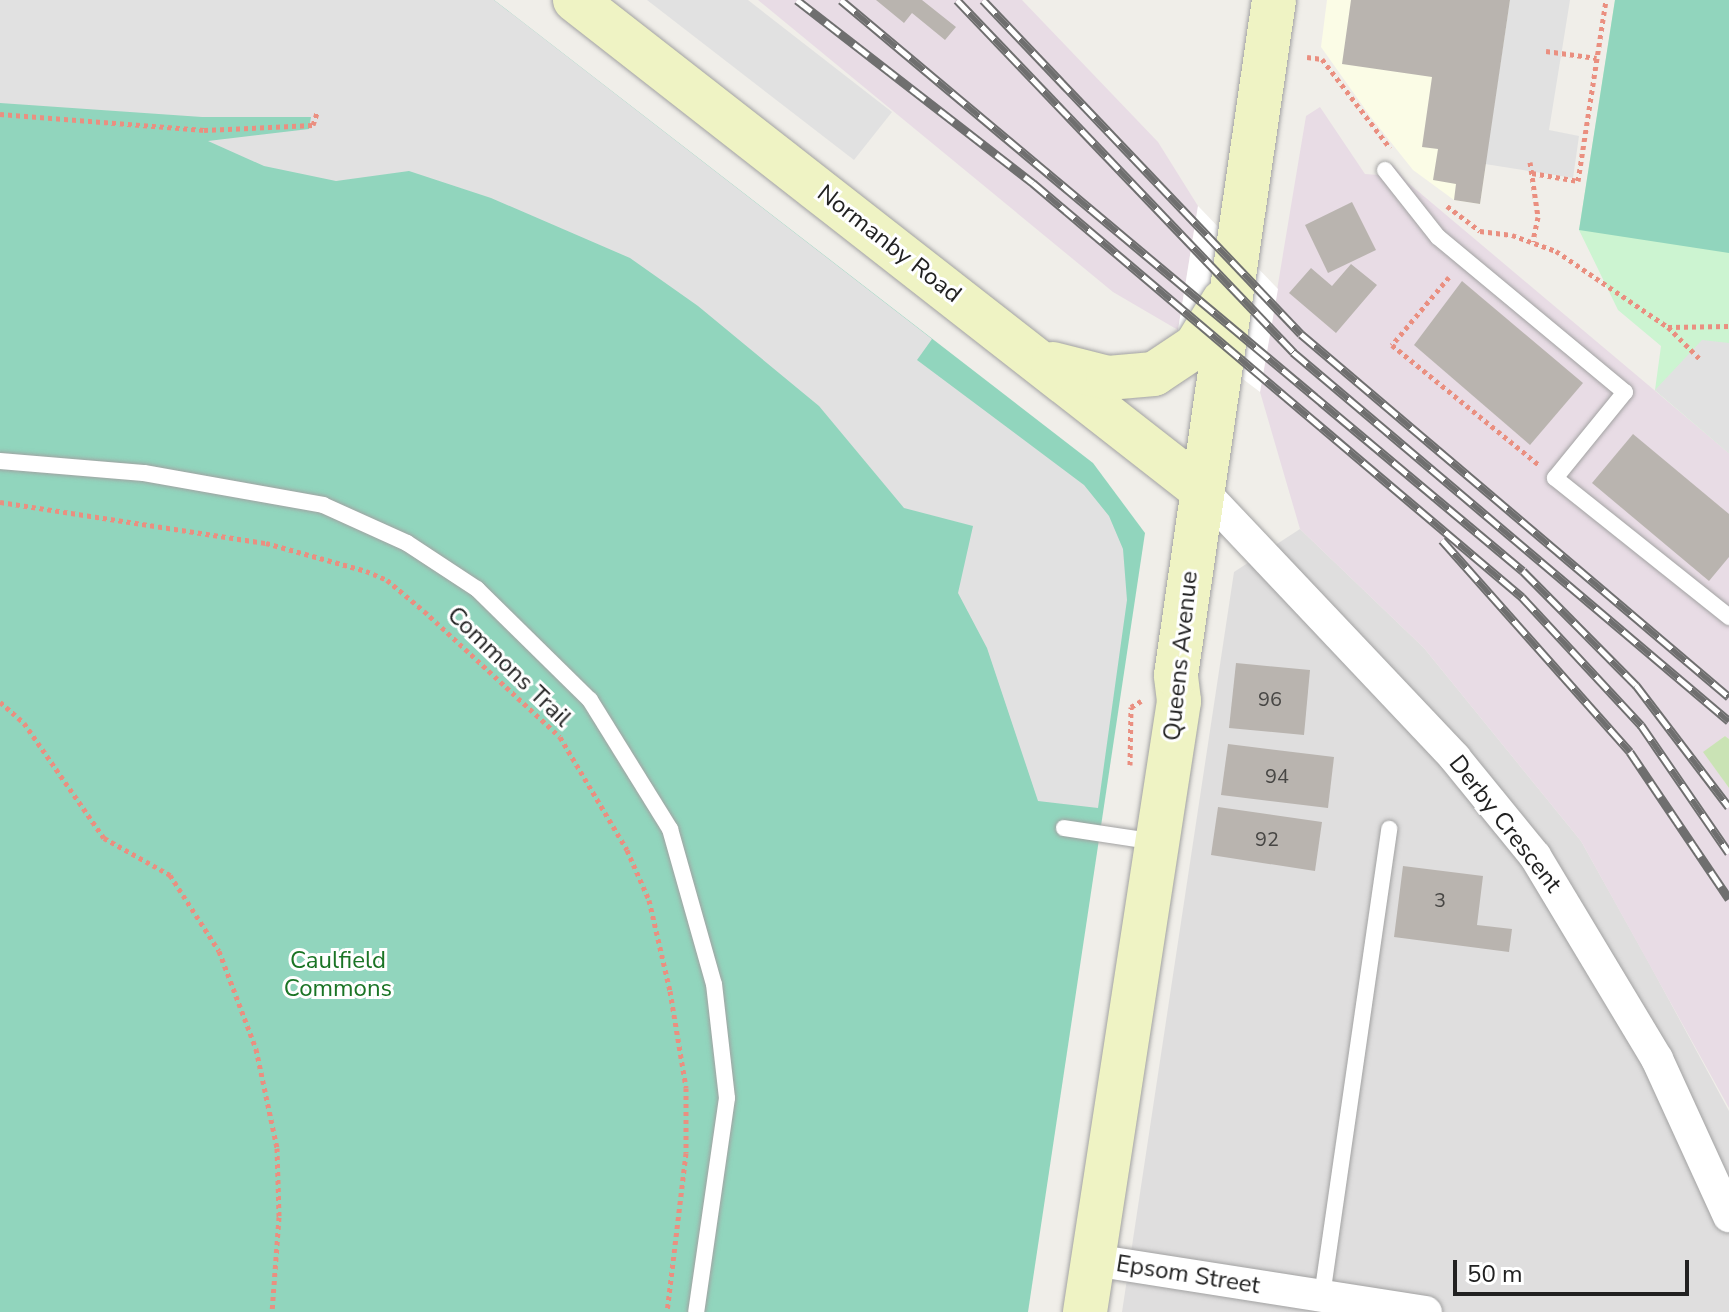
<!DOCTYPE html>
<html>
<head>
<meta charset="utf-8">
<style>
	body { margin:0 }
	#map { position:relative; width:1729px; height:1312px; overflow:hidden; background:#f0eee9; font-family:"Nunito Sans",sans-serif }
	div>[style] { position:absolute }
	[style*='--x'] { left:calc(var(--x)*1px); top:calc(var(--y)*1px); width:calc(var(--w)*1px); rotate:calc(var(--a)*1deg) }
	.residential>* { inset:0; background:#dfdede }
	.industrial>* { inset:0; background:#e8dce5 }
	.education>* { inset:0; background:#fbfce6 }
	.grass>* { inset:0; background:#cae3b5 }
	.park>* { inset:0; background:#ccf4d1 }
	.pitch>* { inset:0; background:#91d5bd }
	.parking>* { inset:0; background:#e1e1e1 }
	.pier>* { inset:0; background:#fff }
	.building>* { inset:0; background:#b9b4af }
	.path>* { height:5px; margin-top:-2.5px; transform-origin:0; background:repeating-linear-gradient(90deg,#ea8f80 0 4px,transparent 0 8px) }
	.roads { filter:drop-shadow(0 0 2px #a2a2a2) drop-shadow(0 0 2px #a2a2a2) }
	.lane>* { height:16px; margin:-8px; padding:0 8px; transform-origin:8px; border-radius:8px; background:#fff }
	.street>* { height:32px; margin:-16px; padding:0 16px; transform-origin:16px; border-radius:16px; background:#fff }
	.secondary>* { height:44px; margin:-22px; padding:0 22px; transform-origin:22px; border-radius:22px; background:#eff3c4 }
	.rail>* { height:9px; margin-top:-4.5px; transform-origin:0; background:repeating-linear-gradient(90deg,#fff 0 18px,#6f6f6f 0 36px); box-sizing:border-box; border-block:2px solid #6f6f6f }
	span { translate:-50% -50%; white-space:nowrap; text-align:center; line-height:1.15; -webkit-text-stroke:6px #fff; paint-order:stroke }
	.number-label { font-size:20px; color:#474644 }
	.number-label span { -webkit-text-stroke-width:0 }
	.street-label { font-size:24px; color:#212121 }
	.park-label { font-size:24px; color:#1a7425 }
	.scale { position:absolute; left:1453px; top:1260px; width:236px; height:36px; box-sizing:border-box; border:4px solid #212121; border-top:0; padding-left:10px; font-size:24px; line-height:28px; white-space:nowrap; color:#212121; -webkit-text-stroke:6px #fff; paint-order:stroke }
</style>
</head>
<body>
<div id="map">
	<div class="residential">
		<div style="clip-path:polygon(1300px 529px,1424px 648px,1581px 841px,1649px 963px,1729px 1111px,1729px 1312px,1122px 1312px,1234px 572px)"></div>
	</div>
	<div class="industrial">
		<div style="clip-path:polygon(758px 0,1022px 0,1158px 142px,1198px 206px,1178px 330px,1113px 292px)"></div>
		<div style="clip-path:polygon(1320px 107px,1365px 174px,1379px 175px,1393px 165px,1407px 182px,1729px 453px,1729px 739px,1725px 736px,1704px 752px,1729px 788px,1729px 1108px,1581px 841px,1424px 648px,1300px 529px,1260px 392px,1306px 116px)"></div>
	</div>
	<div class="education">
		<div style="clip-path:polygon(1327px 0,1510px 0,1480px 204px,1454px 200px,1413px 170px,1370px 116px,1321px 47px)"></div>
	</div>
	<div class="grass">
		<div style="clip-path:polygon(1725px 736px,1729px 739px,1729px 788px,1703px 752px)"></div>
	</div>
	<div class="park">
		<div style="clip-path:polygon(1615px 0,1729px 0,1729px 453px,1655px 390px,1661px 346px,1618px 310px,1579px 230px)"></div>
	</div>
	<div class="pitch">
		<div style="clip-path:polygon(0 0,494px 0,1093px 463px,1145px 533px,1028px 1312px,0 1312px)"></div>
		<div style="clip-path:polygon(1615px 0,1729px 0,1729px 253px,1579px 230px)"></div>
	</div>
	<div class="parking">
		<div style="clip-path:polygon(0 0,494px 0,932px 339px,917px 360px,1084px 485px,1109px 516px,1123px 549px,1127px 600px,1098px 808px,1038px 801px,987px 648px,958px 593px,973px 526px,904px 508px,819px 406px,698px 306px,630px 258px,491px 198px,409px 171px,336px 181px,264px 166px,208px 141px,309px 129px,311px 117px,202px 117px,0 103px)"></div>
		<div style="clip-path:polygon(647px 0,748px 0,892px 112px,854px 160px)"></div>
		<div style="clip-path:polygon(1510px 0,1570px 0,1549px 130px,1579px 136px,1573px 178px,1485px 164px)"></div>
		<div style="clip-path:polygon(1702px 340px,1729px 343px,1729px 453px,1655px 390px)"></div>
	</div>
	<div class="pier">
		<div style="clip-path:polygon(1198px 206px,1278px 289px,1260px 392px,1178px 330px)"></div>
	</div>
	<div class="building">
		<div style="clip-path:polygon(876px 0,922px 0,956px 27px,945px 40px,912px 13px,904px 23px)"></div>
		<div style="clip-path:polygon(1351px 0,1510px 0,1480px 204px,1454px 200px,1456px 184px,1433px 180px,1438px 149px,1422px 147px,1432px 77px,1342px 64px)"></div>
		<div style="clip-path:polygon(1352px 202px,1376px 250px,1328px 273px,1305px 225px)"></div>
		<div style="clip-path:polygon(1351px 264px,1377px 285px,1336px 333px,1289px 293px,1311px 268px,1332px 286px)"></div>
		<div style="clip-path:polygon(1462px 281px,1583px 383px,1530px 445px,1414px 345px)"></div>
		<div style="clip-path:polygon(1633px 434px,1729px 514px,1729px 557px,1709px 581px,1592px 483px)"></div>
		<div style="clip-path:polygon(1236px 663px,1310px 670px,1304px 735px,1229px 728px)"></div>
		<div style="clip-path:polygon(1228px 744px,1334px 757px,1328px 808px,1221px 795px)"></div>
		<div style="clip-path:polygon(1218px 807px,1322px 822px,1315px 871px,1211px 855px)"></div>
		<div style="clip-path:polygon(1403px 866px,1483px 876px,1477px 925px,1512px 929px,1509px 952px,1394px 937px)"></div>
	</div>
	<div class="path">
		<div style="--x:1546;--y:51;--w:51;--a:7.8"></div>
		<div style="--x:1307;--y:57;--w:15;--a:8"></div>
		<div style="--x:1322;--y:59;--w:112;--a:52.6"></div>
		<div style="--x:0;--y:114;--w:205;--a:4.5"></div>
		<div style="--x:204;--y:130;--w:109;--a:-2.6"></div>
		<div style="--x:313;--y:125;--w:13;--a:-72"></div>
		<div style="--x:1530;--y:162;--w:56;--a:81.7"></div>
		<div style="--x:1538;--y:217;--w:25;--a:102"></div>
		<div style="--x:1532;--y:173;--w:47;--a:9.9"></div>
		<div style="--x:1578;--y:181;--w:183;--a:-81.2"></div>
		<div style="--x:1447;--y:206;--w:41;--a:37.1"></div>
		<div style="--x:1480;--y:231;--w:32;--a:7"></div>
		<div style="--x:1512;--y:235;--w:47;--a:20"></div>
		<div style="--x:1556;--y:251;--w:135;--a:34.2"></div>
		<div style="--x:1668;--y:327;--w:47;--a:45"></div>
		<div style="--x:1449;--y:277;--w:89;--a:130"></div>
		<div style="--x:1392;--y:345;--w:190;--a:39.2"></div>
		<div style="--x:1668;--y:327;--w:61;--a:-0.9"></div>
		<div style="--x:0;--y:502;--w:269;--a:8.8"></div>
		<div style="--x:266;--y:543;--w:104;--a:15.6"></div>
		<div style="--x:366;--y:571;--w:23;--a:23"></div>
		<div style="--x:387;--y:580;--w:48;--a:40"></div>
		<div style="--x:424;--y:611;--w:185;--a:42.8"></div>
		<div style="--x:560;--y:737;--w:131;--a:59.3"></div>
		<div style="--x:627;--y:850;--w:55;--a:66.3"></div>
		<div style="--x:649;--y:900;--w:93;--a:77"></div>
		<div style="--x:670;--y:991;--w:98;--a:80.6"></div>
		<div style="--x:686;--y:1088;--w:65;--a:90"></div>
		<div style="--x:686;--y:1153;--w:160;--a:96.8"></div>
		<div style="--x:0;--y:702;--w:32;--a:41"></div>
		<div style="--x:24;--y:723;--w:140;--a:55.2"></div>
		<div style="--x:104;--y:838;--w:76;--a:29.3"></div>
		<div style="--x:170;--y:875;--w:90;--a:57.2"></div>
		<div style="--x:219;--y:951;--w:105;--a:69.3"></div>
		<div style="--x:256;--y:1049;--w:101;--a:78"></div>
		<div style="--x:277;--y:1148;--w:69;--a:88.3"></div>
		<div style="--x:279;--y:1217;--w:95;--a:94.2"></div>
		<div style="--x:1130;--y:765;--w:58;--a:-89"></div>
		<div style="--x:1131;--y:707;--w:12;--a:-31"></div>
	</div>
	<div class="roads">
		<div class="lane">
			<div style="--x:1385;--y:170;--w:85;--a:51.7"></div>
			<div style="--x:1438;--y:237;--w:243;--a:39.7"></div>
			<div style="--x:1625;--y:392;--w:111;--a:129.1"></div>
			<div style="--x:1555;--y:478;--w:223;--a:38.6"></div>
			<div style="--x:0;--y:461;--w:144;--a:4.8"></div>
			<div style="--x:144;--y:473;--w:182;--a:10.1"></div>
			<div style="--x:323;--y:505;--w:92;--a:24.3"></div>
			<div style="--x:407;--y:543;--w:84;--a:33.3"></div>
			<div style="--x:477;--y:589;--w:158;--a:44.5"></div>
			<div style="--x:590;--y:700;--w:152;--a:58.2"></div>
			<div style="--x:670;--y:829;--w:161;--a:74.2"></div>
			<div style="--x:714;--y:984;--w:115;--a:83.5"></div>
			<div style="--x:727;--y:1098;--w:216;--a:98.2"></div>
			<div style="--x:1064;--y:828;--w:94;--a:8.6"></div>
			<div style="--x:1322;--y:1296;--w:472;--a:-81.8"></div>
		</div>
		<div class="street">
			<div style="--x:1201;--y:489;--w:370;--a:46.6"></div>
			<div style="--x:1455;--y:758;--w:127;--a:50.8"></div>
			<div style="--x:1535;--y:856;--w:237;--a:59"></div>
			<div style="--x:1657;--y:1059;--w:173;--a:65.4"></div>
			<div style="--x:1093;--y:1260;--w:337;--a:8.9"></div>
		</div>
		<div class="secondary">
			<div style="--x:575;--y:0;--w:794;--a:38"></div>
			<div style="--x:1053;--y:364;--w:57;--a:14.3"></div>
			<div style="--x:1108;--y:378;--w:46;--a:-5"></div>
			<div style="--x:1154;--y:374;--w:50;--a:-33.7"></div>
			<div style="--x:1196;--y:346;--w:52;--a:-58.5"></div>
			<div style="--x:1085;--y:1312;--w:618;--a:-81.25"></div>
			<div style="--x:1179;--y:701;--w:26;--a:-97"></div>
			<div style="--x:1176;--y:675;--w:682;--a:-81.74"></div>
		</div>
	</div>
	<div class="rail">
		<div style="--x:797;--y:0;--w:299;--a:37.8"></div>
		<div style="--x:1033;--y:183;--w:641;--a:40.25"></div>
		<div style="--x:1522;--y:597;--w:175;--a:47.1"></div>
		<div style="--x:1641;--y:725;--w:155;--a:55.5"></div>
		<div style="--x:841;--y:0;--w:889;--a:39.94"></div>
		<div style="--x:1523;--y:571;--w:161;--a:45.3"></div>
		<div style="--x:1636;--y:685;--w:153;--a:52.7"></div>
		<div style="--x:957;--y:0;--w:487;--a:46.3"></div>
		<div style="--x:1293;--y:352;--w:571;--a:40.24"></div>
		<div style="--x:983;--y:0;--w:461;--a:46.4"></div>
		<div style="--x:1301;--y:334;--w:561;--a:40.3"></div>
		<div style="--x:1442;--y:540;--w:283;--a:48.4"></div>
		<div style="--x:1630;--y:752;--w:177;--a:56"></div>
	</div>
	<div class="number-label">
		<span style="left:1270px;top:699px">96</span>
		<span style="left:1277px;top:776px">94</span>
		<span style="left:1267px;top:839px">92</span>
		<span style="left:1440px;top:900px">3</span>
	</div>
	<div class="street-label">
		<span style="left:889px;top:244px;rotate:38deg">Normanby Road</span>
		<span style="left:1181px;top:656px;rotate:-84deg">Queens Avenue</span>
		<span style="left:509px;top:667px;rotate:44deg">Commons Trail</span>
		<span style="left:1505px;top:824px;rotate:52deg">Derby Crescent</span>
		<span style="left:1188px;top:1275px;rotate:9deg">Epsom Street</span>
	</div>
	<div class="park-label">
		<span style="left:338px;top:975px">Caulfield<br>Commons</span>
	</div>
	<div class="scale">50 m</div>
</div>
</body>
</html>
